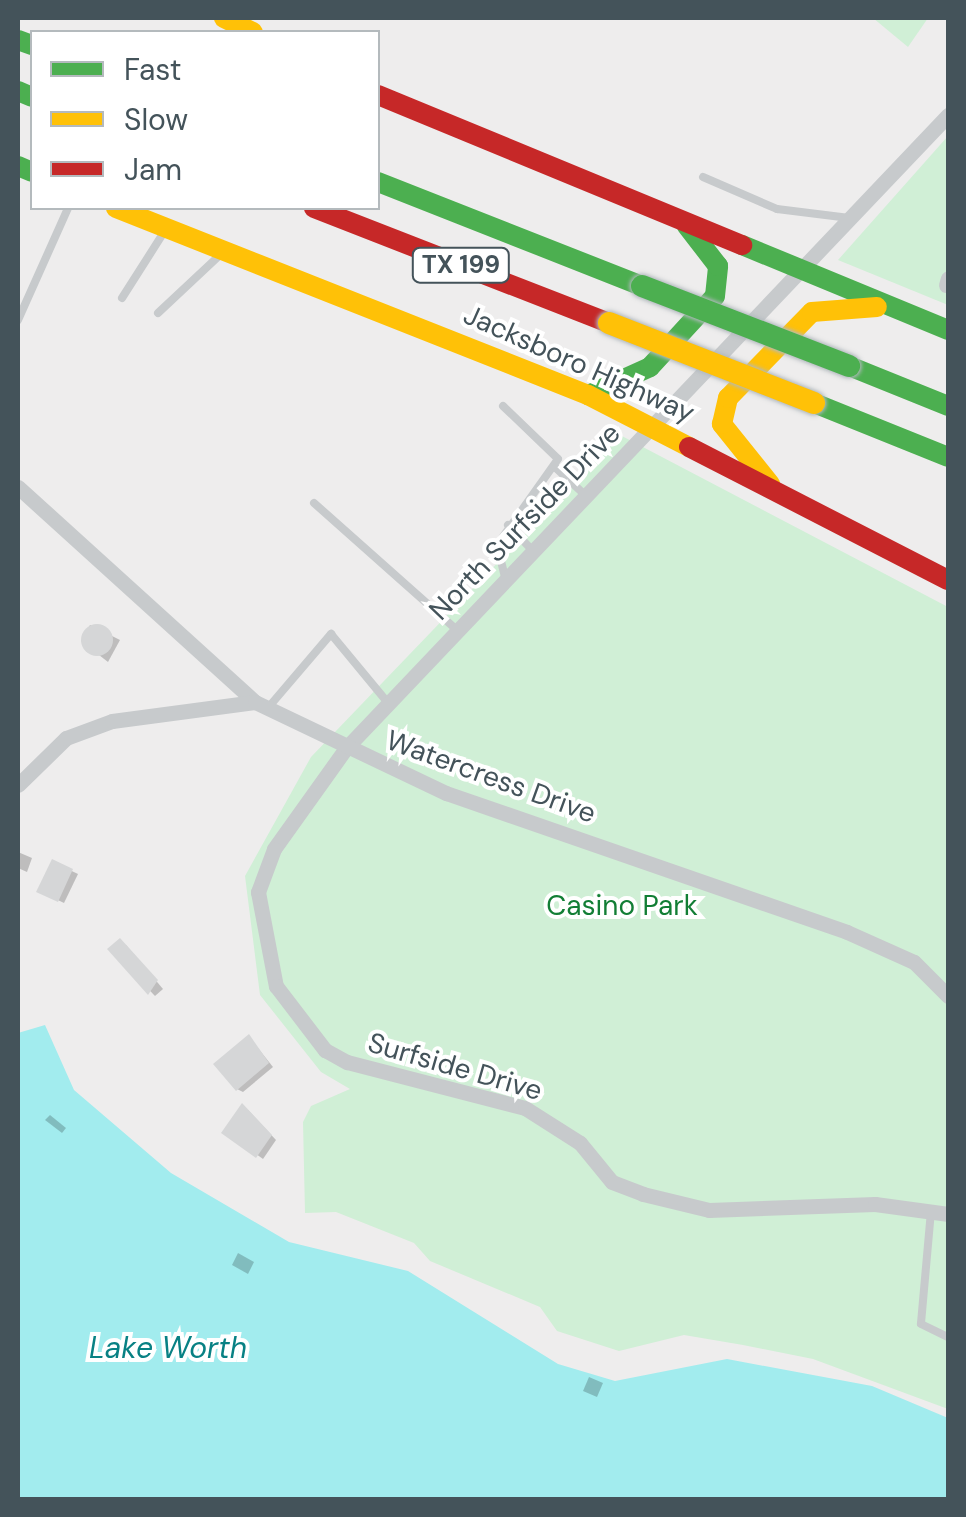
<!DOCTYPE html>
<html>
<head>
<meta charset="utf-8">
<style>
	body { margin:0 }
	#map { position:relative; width:966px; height:1517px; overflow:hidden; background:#eeeded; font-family:"DM Sans",sans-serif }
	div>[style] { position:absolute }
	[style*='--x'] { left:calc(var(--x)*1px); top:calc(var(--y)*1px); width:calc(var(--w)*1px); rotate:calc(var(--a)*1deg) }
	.green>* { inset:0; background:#d0efd6 }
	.water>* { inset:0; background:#a2ecee }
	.shadow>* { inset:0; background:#0003 }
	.building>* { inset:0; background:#d5d6d7 }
	.round { border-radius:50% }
	.lane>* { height:8px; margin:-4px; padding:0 4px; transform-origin:4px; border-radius:4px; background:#c7cacc }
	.street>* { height:15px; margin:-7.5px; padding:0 7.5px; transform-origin:7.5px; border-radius:7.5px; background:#c7cacc }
	.fast>* { height:20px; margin:-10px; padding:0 10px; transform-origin:10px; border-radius:10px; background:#4caf50 }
	.slow>* { height:20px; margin:-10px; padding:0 10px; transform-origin:10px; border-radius:10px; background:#ffc107 }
	.jam>* { height:20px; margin:-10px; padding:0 10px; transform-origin:10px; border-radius:10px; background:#c62828 }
	.bridges { filter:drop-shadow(0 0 2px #b2b9bd) drop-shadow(0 0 2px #b2b9bd) }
	.fast-bridge>* { height:22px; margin:-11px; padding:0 11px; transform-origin:11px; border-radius:11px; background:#4caf50 }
	.slow-bridge>* { height:22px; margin:-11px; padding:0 11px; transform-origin:11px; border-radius:11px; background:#ffc107 }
	span { translate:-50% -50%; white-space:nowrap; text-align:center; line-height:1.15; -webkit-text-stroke:8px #fff; paint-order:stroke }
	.shield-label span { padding:2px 8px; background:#fff; border:2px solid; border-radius:8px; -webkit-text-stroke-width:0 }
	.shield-label { font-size:25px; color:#44535a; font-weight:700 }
	.street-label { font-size:28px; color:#44535a }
	.park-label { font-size:28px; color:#127e35 }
	.water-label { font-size:30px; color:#088184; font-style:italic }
	.frame { position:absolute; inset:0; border:20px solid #44535a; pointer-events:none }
	.legend { position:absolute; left:30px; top:30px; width:350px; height:180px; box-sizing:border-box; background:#fff; border:2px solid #b4babd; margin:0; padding:12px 18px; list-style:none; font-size:30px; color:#44535a }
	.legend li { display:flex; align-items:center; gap:20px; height:50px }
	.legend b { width:50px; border:2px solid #b4babd }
</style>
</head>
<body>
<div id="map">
	<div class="green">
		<div style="clip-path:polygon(873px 18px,928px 18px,908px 47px)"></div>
		<div style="clip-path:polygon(948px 136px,948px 305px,838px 260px)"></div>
		<div style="clip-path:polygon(620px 435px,948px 607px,948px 1409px,813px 1359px,743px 1345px,684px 1335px,619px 1351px,557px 1331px,540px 1307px,430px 1261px,414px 1243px,336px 1212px,305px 1213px,303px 1122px,311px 1106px,350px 1089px,321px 1072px,260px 995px,245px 876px,311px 757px)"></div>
	</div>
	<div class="water">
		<div style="clip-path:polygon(45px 1025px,74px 1090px,171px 1173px,289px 1242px,408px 1271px,558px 1364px,615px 1381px,727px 1359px,872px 1386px,948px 1418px,948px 1499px,18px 1499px,18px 1033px)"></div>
	</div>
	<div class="shadow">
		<div style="clip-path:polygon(90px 625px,120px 640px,108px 662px,81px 641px)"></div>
		<div style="clip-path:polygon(18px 852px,32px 858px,27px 872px,18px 868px)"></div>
		<div style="clip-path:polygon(53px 862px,78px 874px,64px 903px,39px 891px)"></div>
		<div style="clip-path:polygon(126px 945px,163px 989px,155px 996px,111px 950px)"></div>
		<div style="clip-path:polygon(249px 1037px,273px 1067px,243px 1092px,237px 1089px)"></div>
		<div style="clip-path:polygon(248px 1110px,276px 1140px,263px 1159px,225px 1132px)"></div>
		<div style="clip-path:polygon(50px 1115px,66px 1128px,62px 1133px,45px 1120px)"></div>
		<div style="clip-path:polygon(238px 1253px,254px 1262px,248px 1274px,232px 1265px)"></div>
		<div style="clip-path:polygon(589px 1377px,603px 1383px,597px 1397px,583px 1391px)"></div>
	</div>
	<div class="building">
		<div class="round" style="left:81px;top:624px;width:32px;height:32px"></div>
		<div style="clip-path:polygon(52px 859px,73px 869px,58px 902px,36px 892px)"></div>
		<div style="clip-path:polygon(120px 938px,158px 980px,148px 995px,107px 949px)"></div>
		<div style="clip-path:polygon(249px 1034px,269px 1063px,236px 1091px,213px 1064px)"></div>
		<div style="clip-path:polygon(242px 1103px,272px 1135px,256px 1158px,221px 1133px)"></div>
	</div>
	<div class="lane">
		<div style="--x:703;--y:177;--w:81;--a:23.4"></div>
		<div style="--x:777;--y:209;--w:73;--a:7.1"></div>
		<div style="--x:122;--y:298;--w:78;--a:-57.5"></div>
		<div style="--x:158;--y:313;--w:85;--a:-43.1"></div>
		<div style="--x:18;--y:320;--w:123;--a:-65.9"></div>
		<div style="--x:503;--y:406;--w:76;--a:43.9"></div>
		<div style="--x:558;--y:459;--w:105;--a:125.3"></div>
		<div style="--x:497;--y:545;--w:34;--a:76"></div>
		<div style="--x:556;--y:468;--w:38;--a:43"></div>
		<div style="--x:314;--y:503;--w:190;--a:41.6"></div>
		<div style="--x:508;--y:525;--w:33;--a:46"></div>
		<div style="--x:267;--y:709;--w:99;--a:-49.5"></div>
		<div style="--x:331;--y:634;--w:89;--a:50.4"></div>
		<div style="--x:931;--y:1211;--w:113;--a:95.1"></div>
		<div style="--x:921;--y:1324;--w:30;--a:26"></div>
	</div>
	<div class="street">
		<div style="--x:948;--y:115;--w:874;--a:133.56"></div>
		<div style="--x:346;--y:748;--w:124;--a:125.5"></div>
		<div style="--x:274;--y:849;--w:46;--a:110.4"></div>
		<div style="--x:258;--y:892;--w:96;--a:79.2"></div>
		<div style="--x:276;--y:986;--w:81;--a:52.6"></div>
		<div style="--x:325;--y:1050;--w:25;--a:29"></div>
		<div style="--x:347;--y:1062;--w:184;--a:14.5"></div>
		<div style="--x:525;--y:1108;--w:65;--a:32.5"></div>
		<div style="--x:580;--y:1143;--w:50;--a:50.6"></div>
		<div style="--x:612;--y:1182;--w:33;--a:21"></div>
		<div style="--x:643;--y:1194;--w:68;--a:13.6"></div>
		<div style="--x:709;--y:1210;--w:166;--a:-2.1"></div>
		<div style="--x:875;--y:1204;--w:74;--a:7.8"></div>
		<div style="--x:946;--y:285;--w:7;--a:-74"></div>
		<div style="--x:18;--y:487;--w:320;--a:42.2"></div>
		<div style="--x:18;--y:785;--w:67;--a:-44.4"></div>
		<div style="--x:66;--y:738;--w:49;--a:-20.3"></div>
		<div style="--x:112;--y:721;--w:144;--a:-7.6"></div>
		<div style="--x:255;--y:702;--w:212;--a:25.5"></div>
		<div style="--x:446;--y:793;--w:424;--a:19.1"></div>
		<div style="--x:847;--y:932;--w:73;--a:24.1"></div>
		<div style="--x:914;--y:962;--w:48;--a:45"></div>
	</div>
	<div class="fast">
		<div style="--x:18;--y:40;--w:15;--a:20"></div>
		<div style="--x:18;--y:91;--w:15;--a:23"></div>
		<div style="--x:18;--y:166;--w:15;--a:23"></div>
		<div style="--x:378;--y:182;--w:284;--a:21.5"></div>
		<div style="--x:742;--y:245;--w:223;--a:22.4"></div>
		<div style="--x:849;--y:366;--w:107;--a:22"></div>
		<div style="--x:588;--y:395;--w:68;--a:-24.3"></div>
		<div style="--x:650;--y:367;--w:96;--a:-47.5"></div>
		<div style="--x:715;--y:296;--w:30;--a:-84"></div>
		<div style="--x:718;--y:266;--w:51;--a:-127.8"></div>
		<div style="--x:814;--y:403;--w:144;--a:21.9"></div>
	</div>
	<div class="slow">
		<div style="--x:224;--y:18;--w:32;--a:26"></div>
		<div style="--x:116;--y:208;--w:508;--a:21.61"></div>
		<div style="--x:588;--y:395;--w:114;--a:27.2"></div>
		<div style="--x:770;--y:484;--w:77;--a:-128.7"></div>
		<div style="--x:722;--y:424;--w:27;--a:-77"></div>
		<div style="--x:728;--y:398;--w:120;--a:-45.7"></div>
		<div style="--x:812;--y:312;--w:65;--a:-4.4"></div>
	</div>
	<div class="jam">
		<div style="--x:378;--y:95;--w:394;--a:22.4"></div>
		<div style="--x:314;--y:208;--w:317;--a:21.3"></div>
		<div style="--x:689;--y:447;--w:291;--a:27.2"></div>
	</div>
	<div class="bridges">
		<div class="fast-bridge">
			<div style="--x:642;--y:286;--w:222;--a:21.1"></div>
		</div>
		<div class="slow-bridge">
			<div style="--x:609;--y:323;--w:220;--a:21.3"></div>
		</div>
	</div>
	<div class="shield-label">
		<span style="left:461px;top:265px">TX 199</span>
	</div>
	<div class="street-label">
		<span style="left:579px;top:364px;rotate:24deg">Jacksboro Highway</span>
		<span style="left:525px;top:522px;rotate:-46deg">North Surfside Drive</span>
		<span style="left:491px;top:777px;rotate:20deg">Watercress Drive</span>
		<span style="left:455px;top:1067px;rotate:16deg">Surfside Drive</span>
	</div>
	<div class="park-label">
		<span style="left:622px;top:906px">Casino Park</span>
	</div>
	<div class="water-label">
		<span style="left:168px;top:1348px">Lake Worth</span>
	</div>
	<div class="frame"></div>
	<ul class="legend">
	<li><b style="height:12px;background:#4caf50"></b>Fast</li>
	<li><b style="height:12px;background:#ffc107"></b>Slow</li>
	<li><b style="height:12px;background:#c62828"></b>Jam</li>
	</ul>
</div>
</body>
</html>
